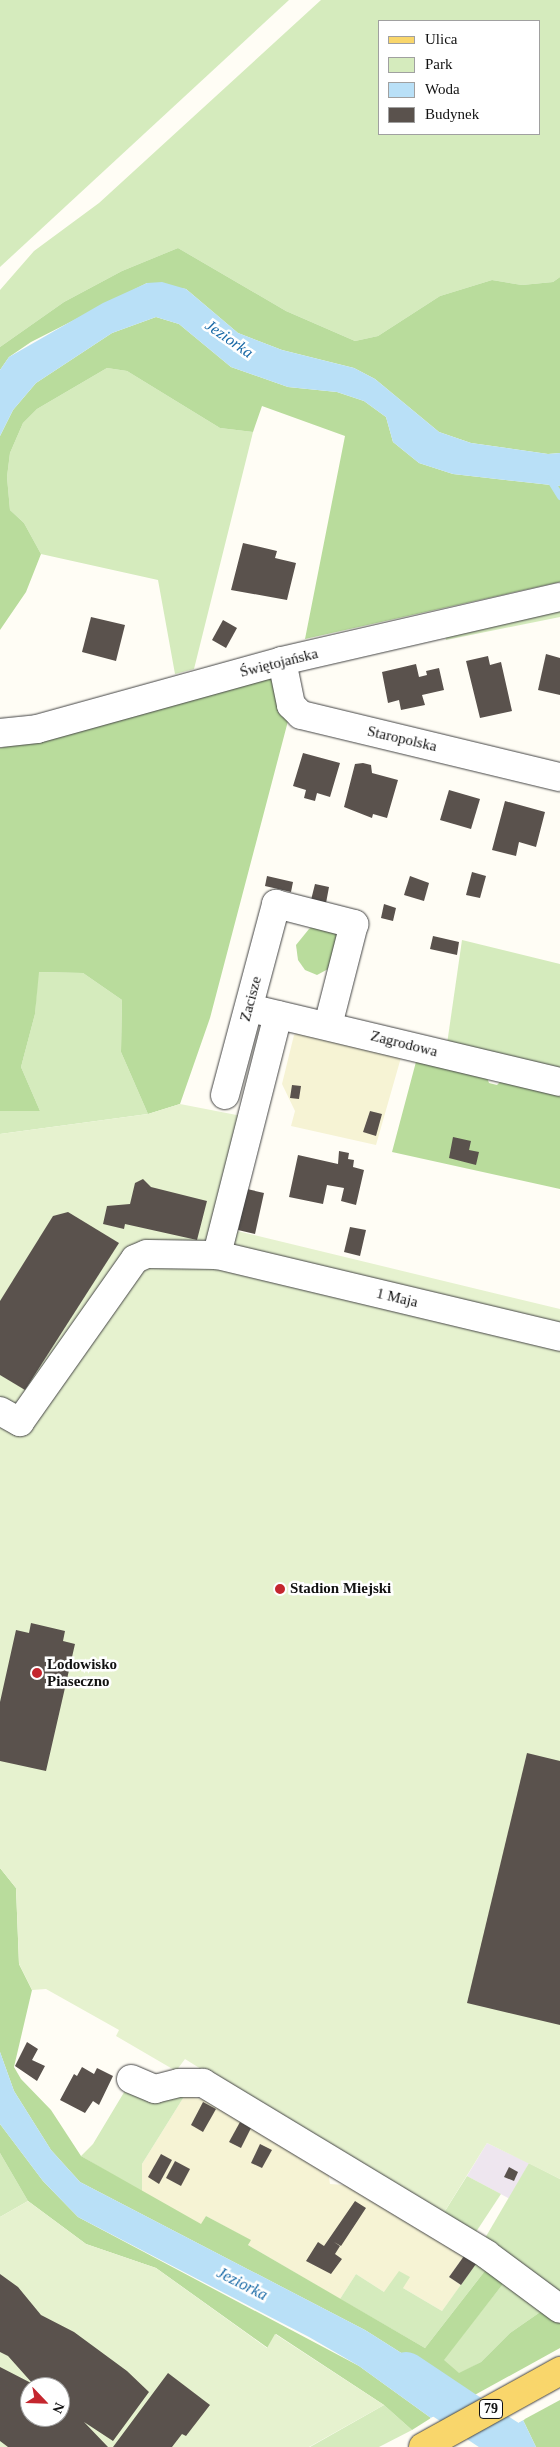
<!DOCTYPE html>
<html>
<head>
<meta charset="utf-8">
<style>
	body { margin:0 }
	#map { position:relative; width:560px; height:2447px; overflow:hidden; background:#fffdf5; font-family:Georgia,serif }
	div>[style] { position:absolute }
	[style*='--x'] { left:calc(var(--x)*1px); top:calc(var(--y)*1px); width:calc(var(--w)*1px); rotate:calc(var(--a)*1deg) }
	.industrial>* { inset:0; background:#eee6ef }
	.farmland>* { inset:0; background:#f6f3d4 }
	.green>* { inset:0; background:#d5ebbd }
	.forest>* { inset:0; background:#b9dc9c }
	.pitch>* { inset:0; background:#e6f2cf }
	.water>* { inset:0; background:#b9e0f7 }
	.pier>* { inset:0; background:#fffdf5 }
	.stream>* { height:7px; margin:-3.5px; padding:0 3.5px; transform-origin:3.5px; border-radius:3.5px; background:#b9e0f7 }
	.river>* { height:42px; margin:-21px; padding:0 21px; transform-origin:21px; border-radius:21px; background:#b9e0f7 }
	.building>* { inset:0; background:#5a524d }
	.roads { filter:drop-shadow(0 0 1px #444) drop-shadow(0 0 1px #444) }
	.minor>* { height:28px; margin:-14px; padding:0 14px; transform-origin:14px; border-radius:14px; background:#fff }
	.major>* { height:28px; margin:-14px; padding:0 14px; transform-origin:14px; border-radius:14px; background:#f9d66b }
	.dots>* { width:14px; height:14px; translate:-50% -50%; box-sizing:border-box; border:2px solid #fff; border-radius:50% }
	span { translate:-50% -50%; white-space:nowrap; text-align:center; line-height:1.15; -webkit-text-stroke:5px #fff; paint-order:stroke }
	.shield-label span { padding:1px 4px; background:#fff; border:1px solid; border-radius:4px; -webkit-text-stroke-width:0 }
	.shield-label { font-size:14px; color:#111; font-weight:700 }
	.street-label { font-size:15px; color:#111 }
	.poi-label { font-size:15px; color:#111; font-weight:700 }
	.left { translate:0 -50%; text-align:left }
	.water-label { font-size:16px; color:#1768a6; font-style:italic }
	.legend { position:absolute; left:378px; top:20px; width:162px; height:115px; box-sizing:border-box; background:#fff; border:1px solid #a0a0a0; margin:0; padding:6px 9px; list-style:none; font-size:15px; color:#111 }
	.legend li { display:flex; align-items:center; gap:10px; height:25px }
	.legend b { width:25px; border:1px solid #a0a0a0 }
	.north { position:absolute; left:20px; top:2377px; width:50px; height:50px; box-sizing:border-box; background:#fff; border:1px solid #a0a0a0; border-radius:50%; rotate:114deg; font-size:14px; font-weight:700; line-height:20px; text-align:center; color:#111 }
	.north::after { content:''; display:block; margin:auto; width:18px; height:22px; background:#c4262e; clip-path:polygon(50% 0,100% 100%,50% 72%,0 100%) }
</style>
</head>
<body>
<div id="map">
	<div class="industrial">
		<div style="clip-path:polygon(487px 2143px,529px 2163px,510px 2199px,467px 2176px)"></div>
	</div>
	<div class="farmland">
		<div style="clip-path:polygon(306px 1030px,402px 1054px,376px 1145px,291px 1126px,295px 1111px,282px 1084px,294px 1035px)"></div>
		<div style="clip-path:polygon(185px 2095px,220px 2104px,328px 2171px,330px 2184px,346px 2185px,464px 2256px,449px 2277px,461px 2285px,442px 2311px,403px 2288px,384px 2292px,356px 2274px,340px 2299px,248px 2245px,250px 2240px,206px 2216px,201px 2225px,142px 2192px,142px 2164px)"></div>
	</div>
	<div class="green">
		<div style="clip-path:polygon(0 0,289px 0,0 267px)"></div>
		<div style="clip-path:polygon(evenodd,321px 0,560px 0,560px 277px,553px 282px,522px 285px,492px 280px,440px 296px,378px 336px,355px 341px,286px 311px,178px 248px,122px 271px,64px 302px,0 347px,0 290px,34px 251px,99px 203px,321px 0,379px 21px,539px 21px,539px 134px,379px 134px,379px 21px)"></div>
		<div style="clip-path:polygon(107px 368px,127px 371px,220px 428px,253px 432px,194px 669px,175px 674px,158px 580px,41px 554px,24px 523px,10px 510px,7px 477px,10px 453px,23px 423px,37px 409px)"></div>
		<div style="clip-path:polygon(560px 605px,560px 617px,446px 640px,444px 630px)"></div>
		<div style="clip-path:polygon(462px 940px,560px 964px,560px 1071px,447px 1044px)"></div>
		<div style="clip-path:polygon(38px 972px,83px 973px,122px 1000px,121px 1052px,148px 1114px,0 1134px,0 1111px,40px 1111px,21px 1067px,35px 1014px)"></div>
		<div style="clip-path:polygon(129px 2084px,185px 2095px,142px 2164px,142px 2192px,81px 2156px,93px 2144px)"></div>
		<div style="clip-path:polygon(0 2153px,28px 2201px,0 2217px)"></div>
		<div style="clip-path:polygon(529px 2163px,560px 2179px,560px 2301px,481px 2245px)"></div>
		<div style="clip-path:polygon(467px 2176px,501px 2194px,472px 2238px,440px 2219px)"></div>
		<div style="clip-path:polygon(464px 2256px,488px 2267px,425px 2348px,340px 2299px,356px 2274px,384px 2292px,399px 2271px,410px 2277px,403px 2288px,442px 2311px,475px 2265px)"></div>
		<div style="clip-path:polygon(506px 2280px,546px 2308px,510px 2333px,481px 2362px,459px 2374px,443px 2360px)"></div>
		<div style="clip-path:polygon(384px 2405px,412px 2430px,379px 2447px,310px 2447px)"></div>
	</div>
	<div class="forest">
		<div style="clip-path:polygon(178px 248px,286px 311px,355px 341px,378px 336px,440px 296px,492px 280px,522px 285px,553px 282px,560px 277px,560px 453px,548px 454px,471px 443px,439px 432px,375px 379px,354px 368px,282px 350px,238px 333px,186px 289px,147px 283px,31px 342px,9px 357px,0 370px,0 347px,64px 302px,122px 271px)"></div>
		<div style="clip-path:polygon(156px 317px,179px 324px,231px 367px,288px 387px,337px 392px,364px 401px,386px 417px,393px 442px,419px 463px,453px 474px,560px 486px,560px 582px,305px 639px,345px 436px,262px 406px,253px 432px,220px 428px,127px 371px,107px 368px,37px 409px,23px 423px,10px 453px,7px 477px,10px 510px,24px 523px,41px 554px,26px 592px,0 630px,0 436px,13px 410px,36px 383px,112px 333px)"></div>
		<div style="clip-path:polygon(275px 673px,281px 691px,278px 712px,288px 721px,210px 1018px,180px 1104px,148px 1114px,121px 1052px,122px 1000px,83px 973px,39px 972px,35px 1014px,21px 1067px,40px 1111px,0 1111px,0 748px,67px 732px)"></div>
		<div style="clip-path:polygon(321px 922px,335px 928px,341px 939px,330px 968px,317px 975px,305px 970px,298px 960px,296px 945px,309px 929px)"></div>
		<div style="clip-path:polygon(417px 1058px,486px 1075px,489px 1083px,497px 1085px,505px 1077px,560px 1092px,560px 1189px,392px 1152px)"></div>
		<div style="clip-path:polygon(0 1868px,16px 1888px,19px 1964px,32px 1990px,14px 2067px,21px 2079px,51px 2110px,81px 2156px,201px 2224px,206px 2216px,251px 2240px,248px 2245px,425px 2348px,488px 2267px,506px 2280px,444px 2360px,459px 2373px,481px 2362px,510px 2333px,546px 2308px,560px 2319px,560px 2348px,471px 2397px,365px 2330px,80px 2182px,51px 2150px,14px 2091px,0 2052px)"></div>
		<div style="clip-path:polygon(0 2124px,43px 2181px,78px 2217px,359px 2366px,431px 2418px,412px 2430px,384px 2405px,276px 2334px,268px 2348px,156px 2268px,86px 2244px,28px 2201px,0 2153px)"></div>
		<div style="clip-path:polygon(560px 2400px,560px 2447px,536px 2447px,523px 2420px)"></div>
	</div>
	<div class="pitch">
		<div style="clip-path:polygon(180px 1104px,262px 1120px,237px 1231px,560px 1309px,560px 2179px,487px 2143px,440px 2219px,185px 2059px,176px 2071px,116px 2036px,119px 2030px,46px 1989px,32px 1990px,19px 1964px,16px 1888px,0 1868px,0 1134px,148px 1114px)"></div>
		<div style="clip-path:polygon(evenodd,28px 2201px,86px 2244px,156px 2268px,267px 2348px,275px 2334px,384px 2405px,309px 2447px,0 2447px,0 2217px,28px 2201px,30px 2387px,60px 2387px,60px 2417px,30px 2417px,30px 2387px)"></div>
	</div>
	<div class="water">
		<div style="clip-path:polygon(162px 282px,186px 289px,238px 333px,282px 350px,354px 368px,375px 379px,439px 432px,471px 443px,548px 454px,560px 453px,560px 486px,453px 474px,419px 463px,393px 442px,386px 417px,364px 401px,337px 392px,288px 387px,231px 367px,179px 324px,156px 317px,112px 333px,36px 383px,13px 410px,0 436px,0 370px,9px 357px,103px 303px,147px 283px)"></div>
		<div style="clip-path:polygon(0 2052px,14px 2091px,51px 2150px,80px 2182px,365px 2330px,471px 2397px,431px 2418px,359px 2366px,309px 2337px,78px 2217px,43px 2181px,0 2124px)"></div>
		<div style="clip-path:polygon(523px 2420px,536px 2447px,485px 2447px,481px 2443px)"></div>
	</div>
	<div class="pier">
		<div style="clip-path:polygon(473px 2395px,433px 2421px,429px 2420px,431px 2418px)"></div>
		<div style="clip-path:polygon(522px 2418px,525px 2419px,479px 2445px,480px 2441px)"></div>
	</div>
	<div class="stream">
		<div style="--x:550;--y:480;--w:19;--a:58"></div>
	</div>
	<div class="river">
		<div style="--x:406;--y:2373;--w:120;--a:33.8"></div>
		<div style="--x:506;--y:2440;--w:9;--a:49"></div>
	</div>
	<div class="building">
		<div style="clip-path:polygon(243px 543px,277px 551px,275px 558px,296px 563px,287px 600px,231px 590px)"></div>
		<div style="clip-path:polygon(91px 617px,125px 625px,116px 661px,82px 652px)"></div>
		<div style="clip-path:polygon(223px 620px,237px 628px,226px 648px,212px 640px)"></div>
		<div style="clip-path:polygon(546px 654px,560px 658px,560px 695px,538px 690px)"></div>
		<div style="clip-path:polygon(488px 656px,490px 665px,501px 662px,512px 711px,480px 718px,466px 661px)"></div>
		<div style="clip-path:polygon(416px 664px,419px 677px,427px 675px,426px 671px,439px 668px,444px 690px,422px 695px,425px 705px,401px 710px,399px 700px,388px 703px,382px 672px)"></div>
		<div style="clip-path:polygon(303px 753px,340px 763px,330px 797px,317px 793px,315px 801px,304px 798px,306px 790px,293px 786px)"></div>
		<div style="clip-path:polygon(363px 763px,371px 765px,372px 773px,398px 780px,387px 818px,373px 814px,372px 818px,344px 807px,355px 764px)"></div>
		<div style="clip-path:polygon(449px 790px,480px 799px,471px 829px,440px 820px)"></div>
		<div style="clip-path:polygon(505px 801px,545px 812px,536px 847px,519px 842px,516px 856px,492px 850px)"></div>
		<div style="clip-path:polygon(472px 872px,486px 876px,480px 898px,466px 895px)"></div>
		<div style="clip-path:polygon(267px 876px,293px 882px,291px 892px,265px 886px)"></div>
		<div style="clip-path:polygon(410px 876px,429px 883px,424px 901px,404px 895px)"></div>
		<div style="clip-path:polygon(315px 884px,329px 887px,326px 903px,311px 900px)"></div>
		<div style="clip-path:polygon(384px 904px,396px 908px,393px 921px,381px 918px)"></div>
		<div style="clip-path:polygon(433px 936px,459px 942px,457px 955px,430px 949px)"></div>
		<div style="clip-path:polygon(292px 1085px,301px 1086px,299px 1099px,290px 1098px)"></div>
		<div style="clip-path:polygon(370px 1111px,382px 1114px,376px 1136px,363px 1132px)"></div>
		<div style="clip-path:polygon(453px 1137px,471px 1141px,469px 1150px,479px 1152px,476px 1165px,449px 1158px)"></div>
		<div style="clip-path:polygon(339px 1151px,349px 1153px,348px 1159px,354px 1160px,353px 1167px,364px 1170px,356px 1205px,341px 1201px,344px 1188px,327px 1185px,323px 1204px,289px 1197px,298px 1155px,338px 1164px)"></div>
		<div style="clip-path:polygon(143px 1179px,151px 1187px,207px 1201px,197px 1240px,125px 1224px,124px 1229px,103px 1224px,107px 1206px,130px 1204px,135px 1183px)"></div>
		<div style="clip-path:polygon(247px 1189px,264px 1193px,255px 1234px,238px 1230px)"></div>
		<div style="clip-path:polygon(68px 1212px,119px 1243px,25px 1390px,0 1375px,0 1301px,53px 1216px)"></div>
		<div style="clip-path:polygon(350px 1227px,366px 1230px,360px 1256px,344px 1252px)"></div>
		<div style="clip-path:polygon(31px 1623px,65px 1631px,63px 1641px,75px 1644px,46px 1771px,0 1761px,0 1702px,16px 1630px,29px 1633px)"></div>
		<div style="clip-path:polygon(527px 1753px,560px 1761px,560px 2025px,467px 2003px)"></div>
		<div style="clip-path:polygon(27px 2042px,38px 2049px,32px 2060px,45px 2066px,37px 2081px,15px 2066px)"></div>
		<div style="clip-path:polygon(82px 2067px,94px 2074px,97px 2068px,113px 2076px,99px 2105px,93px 2101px,85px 2113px,60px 2100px,74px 2074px,77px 2076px)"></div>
		<div style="clip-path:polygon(203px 2102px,216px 2109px,203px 2132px,191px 2125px)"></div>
		<div style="clip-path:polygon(240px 2122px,251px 2128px,241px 2148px,229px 2142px)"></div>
		<div style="clip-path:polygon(260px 2144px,272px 2150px,262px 2168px,251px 2163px)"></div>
		<div style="clip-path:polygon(161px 2154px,172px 2160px,159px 2184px,148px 2177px)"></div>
		<div style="clip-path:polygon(175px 2161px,190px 2169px,181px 2186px,166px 2178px)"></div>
		<div style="clip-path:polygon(509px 2167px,518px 2172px,514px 2181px,504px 2177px)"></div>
		<div style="clip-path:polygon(355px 2201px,366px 2208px,341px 2246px,334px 2242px,340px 2246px,335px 2254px,342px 2259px,331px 2274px,306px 2261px,318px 2242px,324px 2246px)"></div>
		<div style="clip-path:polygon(464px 2256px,476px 2264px,461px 2285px,449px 2277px)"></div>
		<div style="clip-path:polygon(evenodd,0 2274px,18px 2287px,41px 2315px,74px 2332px,127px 2371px,149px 2392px,113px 2441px,84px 2422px,108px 2447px,8px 2447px,0 2441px,0 2367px,33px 2384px,8px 2356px,0 2352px,0 2274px,30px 2387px,60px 2387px,60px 2417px,30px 2417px,30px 2387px)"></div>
		<div style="clip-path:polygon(168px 2373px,210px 2405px,186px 2436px,182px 2434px,172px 2447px,113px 2447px)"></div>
	</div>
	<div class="roads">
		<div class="minor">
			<div style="--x:282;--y:661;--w:45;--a:78.4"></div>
			<div style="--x:291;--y:705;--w:14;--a:45"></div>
			<div style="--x:301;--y:715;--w:266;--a:13.5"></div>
			<div style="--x:0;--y:733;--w:37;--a:-6"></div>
			<div style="--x:37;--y:729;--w:254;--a:-15.5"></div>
			<div style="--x:282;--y:661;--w:285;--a:-13"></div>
			<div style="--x:262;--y:1011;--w:306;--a:13.4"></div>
			<div style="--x:278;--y:1015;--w:248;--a:104.3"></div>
			<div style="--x:217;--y:1255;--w:353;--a:13.4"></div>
			<div style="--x:225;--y:1095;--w:198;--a:-75"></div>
			<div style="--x:276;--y:904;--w:81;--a:14.4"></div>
			<div style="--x:354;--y:924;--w:104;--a:104.4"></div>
			<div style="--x:0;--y:1411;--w:23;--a:29"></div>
			<div style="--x:20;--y:1422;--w:199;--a:-54.8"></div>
			<div style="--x:135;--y:1259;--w:13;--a:-23"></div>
			<div style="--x:147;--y:1254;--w:70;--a:0.8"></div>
			<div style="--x:131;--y:2079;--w:26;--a:23"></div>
			<div style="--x:155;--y:2089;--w:25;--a:-14"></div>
			<div style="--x:179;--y:2083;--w:24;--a:0"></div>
			<div style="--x:203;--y:2083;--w:331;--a:31.1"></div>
			<div style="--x:486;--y:2254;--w:92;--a:36.6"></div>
		</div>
		<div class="major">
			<div style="--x:423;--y:2447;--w:157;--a:-29"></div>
		</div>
	</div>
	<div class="dots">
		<div style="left:280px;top:1589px;background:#c4262e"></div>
		<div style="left:37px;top:1673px;background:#c4262e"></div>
	</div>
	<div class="shield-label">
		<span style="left:491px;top:2409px">79</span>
	</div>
	<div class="street-label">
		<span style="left:279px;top:663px;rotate:-14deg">Świętojańska</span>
		<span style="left:402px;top:739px;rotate:13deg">Staropolska</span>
		<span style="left:251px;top:999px;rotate:-75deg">Zacisze</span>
		<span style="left:404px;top:1044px;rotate:14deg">Zagrodowa</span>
		<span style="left:397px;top:1298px;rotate:13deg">1 Maja</span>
	</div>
	<div class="poi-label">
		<span class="left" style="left:290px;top:1589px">Stadion Miejski</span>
		<span class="left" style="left:47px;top:1673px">Lodowisko<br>Piaseczno</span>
	</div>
	<div class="water-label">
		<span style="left:229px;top:339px;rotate:35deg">Jeziorka</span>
		<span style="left:242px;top:2284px;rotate:27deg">Jeziorka</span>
	</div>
	<ul class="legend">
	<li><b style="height:6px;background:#f9d66b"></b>Ulica</li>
	<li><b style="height:14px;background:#d5ebbd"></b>Park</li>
	<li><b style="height:14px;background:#b9e0f7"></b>Woda</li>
	<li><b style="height:14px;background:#5a524d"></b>Budynek</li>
	</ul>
	<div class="north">N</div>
</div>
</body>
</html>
